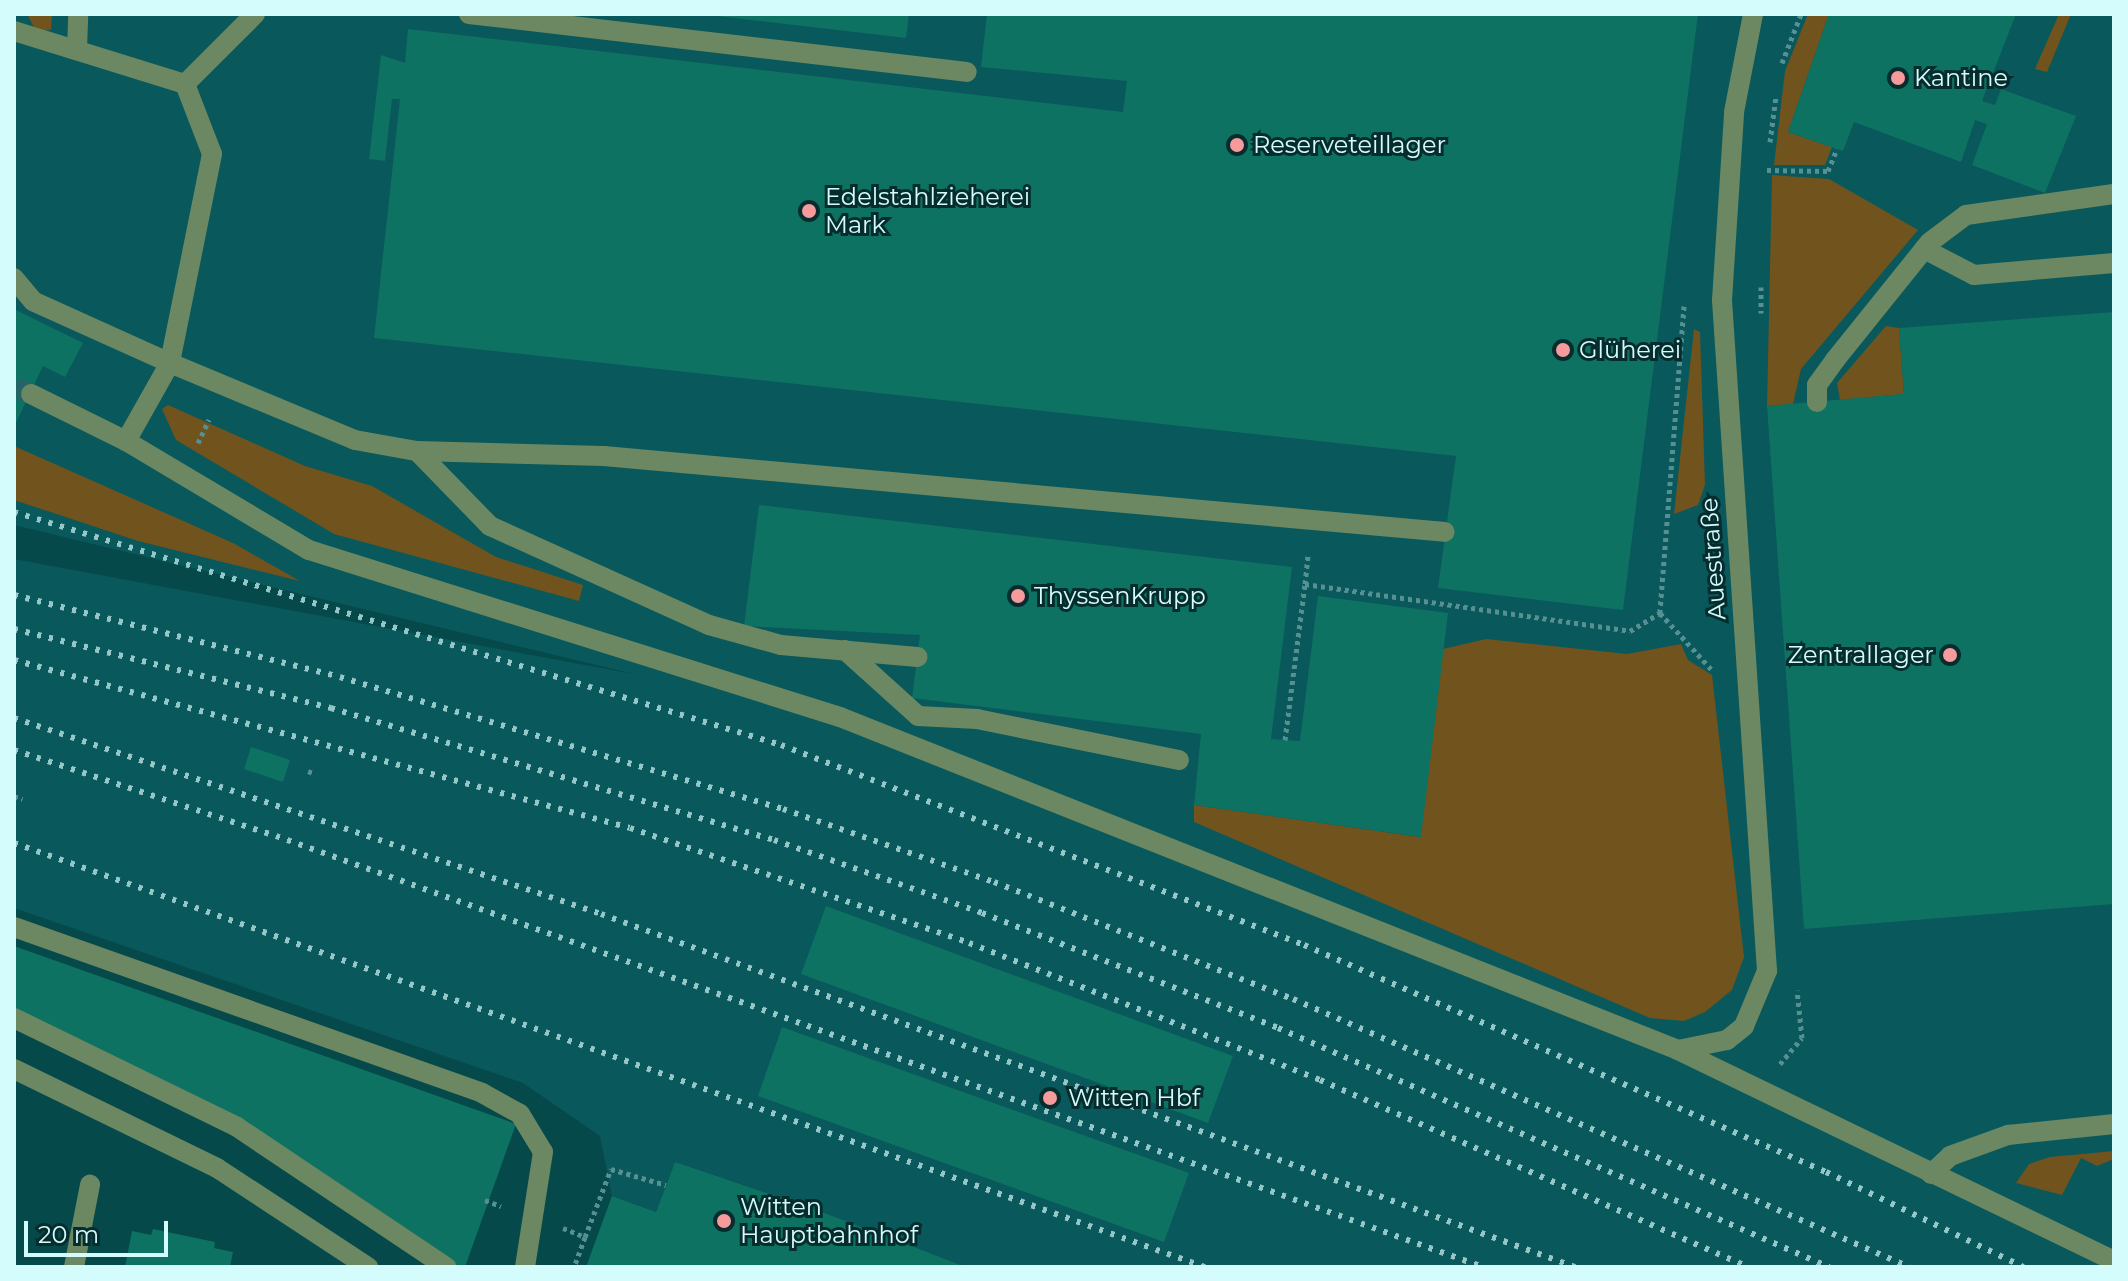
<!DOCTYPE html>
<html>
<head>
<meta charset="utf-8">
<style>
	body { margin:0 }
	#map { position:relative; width:2128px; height:1281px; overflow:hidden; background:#05494b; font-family:Montserrat,sans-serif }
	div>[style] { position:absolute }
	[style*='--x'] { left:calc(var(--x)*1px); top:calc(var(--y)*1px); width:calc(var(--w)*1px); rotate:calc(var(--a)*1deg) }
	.built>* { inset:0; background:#09585b }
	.green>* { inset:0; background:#71531d }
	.building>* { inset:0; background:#0d7262 }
	.minor-tunnel>* { height:20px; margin-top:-10px; transform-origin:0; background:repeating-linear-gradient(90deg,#246466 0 20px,transparent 0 30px) }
	.path>* { height:5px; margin-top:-2.5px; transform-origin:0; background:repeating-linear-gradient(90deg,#579092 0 4px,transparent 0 8px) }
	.minor>* { height:20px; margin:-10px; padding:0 10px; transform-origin:10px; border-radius:10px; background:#6b8862 }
	.rail>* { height:6px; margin-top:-3px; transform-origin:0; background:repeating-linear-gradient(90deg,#96c7c8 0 4px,transparent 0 12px) }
	.dots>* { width:22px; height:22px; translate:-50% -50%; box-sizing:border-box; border:4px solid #072c2e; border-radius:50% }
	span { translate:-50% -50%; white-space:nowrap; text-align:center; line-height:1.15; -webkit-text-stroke:6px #072c2e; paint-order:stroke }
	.poi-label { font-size:24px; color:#d4fcfd }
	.left { translate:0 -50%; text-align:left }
	.right { translate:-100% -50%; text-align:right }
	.street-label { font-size:24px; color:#d4fcfd }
	.frame { position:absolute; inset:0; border:16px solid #d4fcfd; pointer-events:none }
	.scale { position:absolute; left:24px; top:1221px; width:144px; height:36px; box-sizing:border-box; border:4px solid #d4fcfd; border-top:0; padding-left:10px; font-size:24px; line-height:28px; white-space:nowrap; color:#d4fcfd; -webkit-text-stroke:6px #072c2e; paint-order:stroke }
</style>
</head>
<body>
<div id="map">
	<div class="built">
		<div style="clip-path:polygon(14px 14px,2114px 14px,2114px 1267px,967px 1267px,675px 1162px,656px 1212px,612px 1196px,600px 1136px,523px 1083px,14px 908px,14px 559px,634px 674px,14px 525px)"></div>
	</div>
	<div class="green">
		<div style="clip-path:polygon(27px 14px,52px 14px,51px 30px,36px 31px)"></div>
		<div style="clip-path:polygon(1808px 14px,1829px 14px,1788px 132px,1832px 147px,1825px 165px,1774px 165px,1785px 71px)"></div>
		<div style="clip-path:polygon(2059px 14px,2071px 14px,2047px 72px,2035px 69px)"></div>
		<div style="clip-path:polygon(1772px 175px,1829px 179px,1918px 230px,1801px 369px,1793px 404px,1767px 406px)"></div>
		<div style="clip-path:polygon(1886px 326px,1899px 328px,1904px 394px,1840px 400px,1837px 383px)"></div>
		<div style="clip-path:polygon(1694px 329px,1700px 332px,1705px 485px,1698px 505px,1674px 514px)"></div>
		<div style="clip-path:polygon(168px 405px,305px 466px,372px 486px,496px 557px,583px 585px,579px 601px,334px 534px,176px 440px,162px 409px)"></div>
		<div style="clip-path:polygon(14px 446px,233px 543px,300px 581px,138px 541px,14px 500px)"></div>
		<div style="clip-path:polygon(1486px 639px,1627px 654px,1681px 644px,1688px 660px,1712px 675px,1744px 957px,1732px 990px,1705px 1012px,1684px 1021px,1650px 1018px,1194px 822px,1194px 805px,1420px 837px,1443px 649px)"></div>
		<div style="clip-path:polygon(2114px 1151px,2114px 1159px,2097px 1166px,2081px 1158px,2062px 1195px,2016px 1183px,2029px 1164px,2050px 1157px)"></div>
	</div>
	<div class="building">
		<div style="clip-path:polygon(699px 14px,909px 14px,906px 38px)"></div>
		<div style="clip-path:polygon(987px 14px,1698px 14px,1623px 610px,1438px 588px,1456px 456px,374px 338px,400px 99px,392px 99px,385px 161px,369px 159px,381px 55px,405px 63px,408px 29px,1123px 112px,1127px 81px,981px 67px)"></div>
		<div style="clip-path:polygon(1829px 14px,2016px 14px,1982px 101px,1995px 105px,2001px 89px,2076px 116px,2045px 193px,1972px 165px,1987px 124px,1975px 120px,1961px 162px,1854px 122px,1843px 151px,1788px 132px)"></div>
		<div style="clip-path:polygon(14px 309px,83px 343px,65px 377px,43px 366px,14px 427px)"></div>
		<div style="clip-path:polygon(2114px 312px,2114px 904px,1804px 929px,1767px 406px,1904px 394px,1899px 328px)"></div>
		<div style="clip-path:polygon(759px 505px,1292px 567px,1271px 739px,1300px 741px,1318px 596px,1448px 613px,1421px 837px,1194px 805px,1201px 734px,912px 698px,920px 635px,744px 626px)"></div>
		<div style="clip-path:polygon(251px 747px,290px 760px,283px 782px,244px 769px)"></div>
		<div style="clip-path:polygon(826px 906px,1233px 1056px,1208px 1123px,801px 974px)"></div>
		<div style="clip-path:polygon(14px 946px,516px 1124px,465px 1267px,440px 1267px,292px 1164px,14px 1018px)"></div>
		<div style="clip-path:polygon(782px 1027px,1189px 1173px,1164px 1242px,758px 1096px)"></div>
		<div style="clip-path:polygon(675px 1162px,819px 1211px,966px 1267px,586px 1267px,612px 1196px,656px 1212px)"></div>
		<div style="clip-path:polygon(153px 1229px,215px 1242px,214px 1248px,233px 1252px,230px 1267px,125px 1267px,132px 1231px,151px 1235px)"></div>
	</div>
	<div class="minor-tunnel">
		<div style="--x:14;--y:387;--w:18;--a:22"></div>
	</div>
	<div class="path">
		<div style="--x:1782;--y:63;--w:53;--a:-68.8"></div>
		<div style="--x:1770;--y:142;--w:46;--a:-82.6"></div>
		<div style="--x:1767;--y:170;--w:61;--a:0.9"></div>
		<div style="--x:1828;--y:171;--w:24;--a:-68"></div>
		<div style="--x:1761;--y:287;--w:26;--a:90"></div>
		<div style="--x:1684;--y:306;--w:308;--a:94.5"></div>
		<div style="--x:1660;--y:613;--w:77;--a:47.6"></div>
		<div style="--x:198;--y:443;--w:26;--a:-65"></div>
		<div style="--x:1305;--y:584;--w:31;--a:-84"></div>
		<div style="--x:1285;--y:740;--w:157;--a:-82.7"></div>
		<div style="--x:1305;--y:584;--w:328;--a:8.2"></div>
		<div style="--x:1630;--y:631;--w:35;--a:-31"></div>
		<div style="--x:308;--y:771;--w:5;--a:22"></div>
		<div style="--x:14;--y:796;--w:9;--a:21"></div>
		<div style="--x:1780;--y:1064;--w:34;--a:-50"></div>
		<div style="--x:1802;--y:1038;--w:48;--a:-95.9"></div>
		<div style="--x:485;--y:1200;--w:17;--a:21"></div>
		<div style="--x:563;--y:1228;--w:24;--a:22"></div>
		<div style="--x:585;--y:1237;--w:32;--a:110"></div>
		<div style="--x:585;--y:1237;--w:73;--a:-69.1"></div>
		<div style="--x:611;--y:1169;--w:57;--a:16.2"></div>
	</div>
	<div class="minor">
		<div style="--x:469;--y:14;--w:501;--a:6.64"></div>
		<div style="--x:14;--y:31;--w:179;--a:17.2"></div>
		<div style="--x:185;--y:84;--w:75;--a:68.9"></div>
		<div style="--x:212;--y:154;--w:213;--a:101.4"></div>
		<div style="--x:170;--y:363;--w:150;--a:-155.7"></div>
		<div style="--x:33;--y:301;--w:30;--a:-130"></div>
		<div style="--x:77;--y:50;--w:36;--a:-88"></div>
		<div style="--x:185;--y:84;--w:99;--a:-45"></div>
		<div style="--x:1924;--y:249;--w:56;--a:27.5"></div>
		<div style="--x:1974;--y:275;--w:141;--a:-4.9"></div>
		<div style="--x:31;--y:394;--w:106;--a:26.3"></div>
		<div style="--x:126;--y:441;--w:213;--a:30.8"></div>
		<div style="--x:309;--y:550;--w:557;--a:17.46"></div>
		<div style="--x:840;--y:717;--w:902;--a:21.67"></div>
		<div style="--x:1678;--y:1050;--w:484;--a:25.8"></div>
		<div style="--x:1817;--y:402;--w:17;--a:-90"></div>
		<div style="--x:1817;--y:385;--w:31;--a:-54"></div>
		<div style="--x:1835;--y:360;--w:151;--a:-51.2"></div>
		<div style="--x:1930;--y:242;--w:45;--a:-36.9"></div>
		<div style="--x:1966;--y:215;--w:149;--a:-8.1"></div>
		<div style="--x:126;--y:441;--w:90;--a:-60.6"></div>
		<div style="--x:170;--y:363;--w:200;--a:22.6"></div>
		<div style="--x:355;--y:440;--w:63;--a:10.1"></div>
		<div style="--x:417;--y:451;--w:187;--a:1.5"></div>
		<div style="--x:604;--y:456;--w:844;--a:5.16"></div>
		<div style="--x:417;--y:451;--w:105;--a:45.8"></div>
		<div style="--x:490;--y:526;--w:240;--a:24.3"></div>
		<div style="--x:709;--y:625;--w:75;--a:15.5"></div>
		<div style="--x:781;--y:645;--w:137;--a:5"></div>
		<div style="--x:845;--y:650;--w:98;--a:42.1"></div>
		<div style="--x:918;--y:716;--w:59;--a:2.9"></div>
		<div style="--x:977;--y:719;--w:206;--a:11.5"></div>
		<div style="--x:14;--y:927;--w:497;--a:19.5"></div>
		<div style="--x:482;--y:1093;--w:43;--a:28.9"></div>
		<div style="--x:520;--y:1114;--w:44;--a:58.8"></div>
		<div style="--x:543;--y:1152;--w:116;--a:98.9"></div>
		<div style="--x:14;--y:1018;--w:248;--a:26"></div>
		<div style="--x:237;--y:1127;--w:252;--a:33.8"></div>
		<div style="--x:1678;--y:1050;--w:50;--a:-11.5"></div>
		<div style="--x:1727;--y:1040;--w:22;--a:-39"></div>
		<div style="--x:1744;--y:1026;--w:60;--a:-67.3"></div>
		<div style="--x:1767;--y:971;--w:673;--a:-93.84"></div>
		<div style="--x:1722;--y:300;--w:188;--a:-86.3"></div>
		<div style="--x:1734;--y:112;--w:100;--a:-79"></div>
		<div style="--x:14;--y:1069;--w:226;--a:26"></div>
		<div style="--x:217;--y:1168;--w:181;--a:33.3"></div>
		<div style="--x:1931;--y:1174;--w:26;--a:-43"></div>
		<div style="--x:1950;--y:1156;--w:62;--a:-19.9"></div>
		<div style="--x:2008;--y:1135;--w:107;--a:-5.9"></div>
		<div style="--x:74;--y:1267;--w:84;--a:-79"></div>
	</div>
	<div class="rail">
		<div style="--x:14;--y:512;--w:802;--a:16.9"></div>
		<div style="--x:781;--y:745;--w:560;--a:20.93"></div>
		<div style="--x:1304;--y:945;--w:569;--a:23.5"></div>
		<div style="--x:1826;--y:1172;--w:219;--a:25.7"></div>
		<div style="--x:14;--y:595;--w:336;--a:14.1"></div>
		<div style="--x:340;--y:677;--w:462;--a:16.6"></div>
		<div style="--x:783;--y:809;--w:223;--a:19.1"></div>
		<div style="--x:994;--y:882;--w:321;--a:21.4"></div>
		<div style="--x:1293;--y:999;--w:672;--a:23.51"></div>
		<div style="--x:14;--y:629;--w:327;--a:14"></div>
		<div style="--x:331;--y:708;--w:462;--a:16.6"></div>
		<div style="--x:774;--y:840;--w:220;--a:19.3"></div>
		<div style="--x:982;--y:913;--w:318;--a:21.2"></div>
		<div style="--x:1278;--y:1028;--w:601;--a:23.45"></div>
		<div style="--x:14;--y:660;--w:638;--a:15.26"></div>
		<div style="--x:630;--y:828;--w:358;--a:18.7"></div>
		<div style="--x:969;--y:943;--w:377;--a:21.3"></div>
		<div style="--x:1320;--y:1080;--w:468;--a:23.6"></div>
		<div style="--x:14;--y:718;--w:619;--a:18.46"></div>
		<div style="--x:601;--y:914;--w:1036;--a:19.92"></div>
		<div style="--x:14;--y:750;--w:276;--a:18.2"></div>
		<div style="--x:276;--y:836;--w:1282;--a:19.65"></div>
		<div style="--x:14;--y:843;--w:1264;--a:19.6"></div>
	</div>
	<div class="dots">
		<div style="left:1898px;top:78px;background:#f59b9c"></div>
		<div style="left:1237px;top:145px;background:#f59b9c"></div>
		<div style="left:809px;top:211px;background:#f59b9c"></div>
		<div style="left:1563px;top:350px;background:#f59b9c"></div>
		<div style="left:1018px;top:596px;background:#f59b9c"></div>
		<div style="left:1950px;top:655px;background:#f59b9c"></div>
		<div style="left:1050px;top:1098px;background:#f59b9c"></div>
		<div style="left:724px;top:1221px;background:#f59b9c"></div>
	</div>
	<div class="poi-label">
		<span class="left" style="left:1914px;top:78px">Kantine</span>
		<span class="left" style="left:1253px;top:145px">Reserveteillager</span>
		<span class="left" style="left:825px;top:211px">Edelstahlzieherei<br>Mark</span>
		<span class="left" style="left:1579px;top:350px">Glüherei</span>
		<span class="left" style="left:1034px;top:596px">ThyssenKrupp</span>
		<span class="right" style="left:1934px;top:655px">Zentrallager</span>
		<span class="left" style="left:1068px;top:1098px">Witten Hbf</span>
		<span class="left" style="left:740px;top:1221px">Witten<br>Hauptbahnhof</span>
	</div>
	<div class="street-label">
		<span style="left:1713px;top:559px;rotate:-94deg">Auestraße</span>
	</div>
	<div class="frame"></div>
	<div class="scale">20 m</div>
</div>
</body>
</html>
